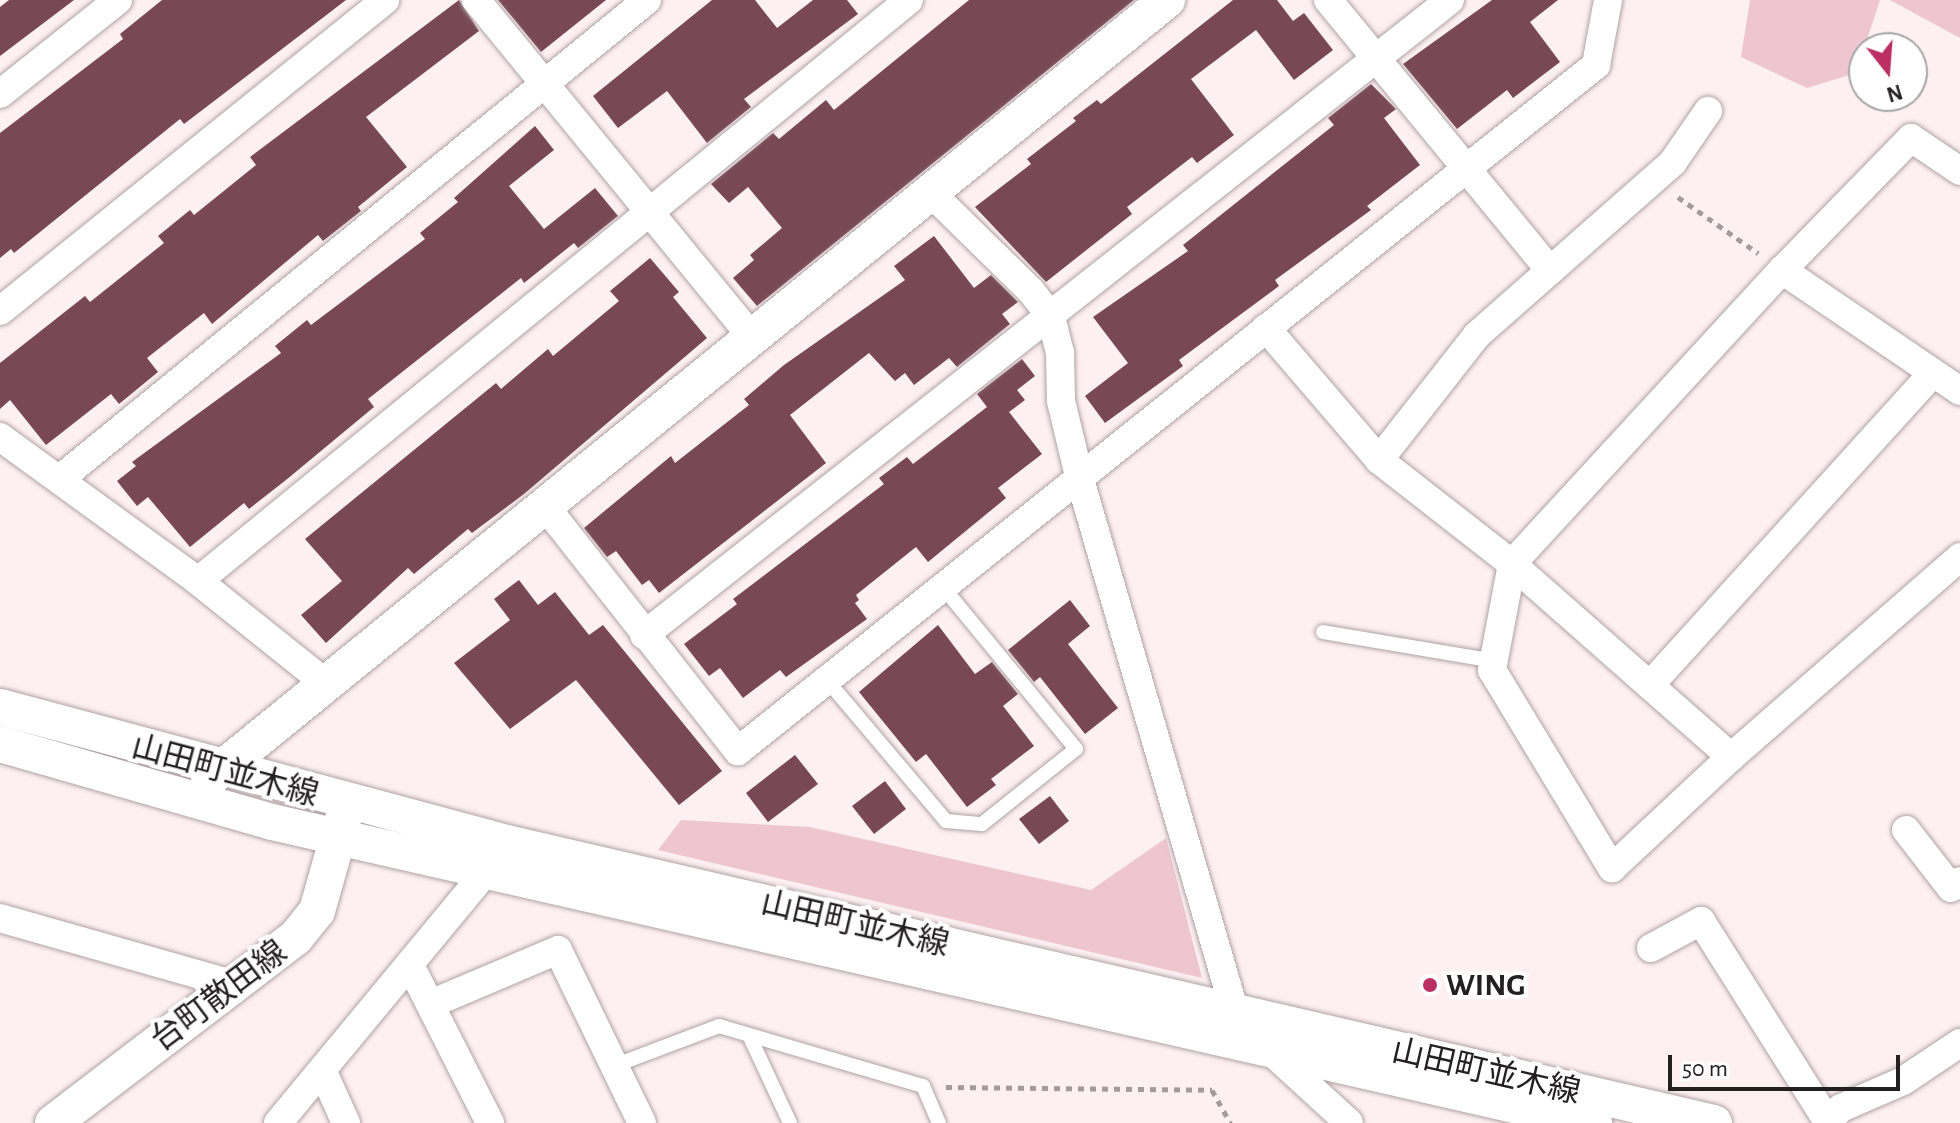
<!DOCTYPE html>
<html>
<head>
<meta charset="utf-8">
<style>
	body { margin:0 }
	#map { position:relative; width:1960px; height:1123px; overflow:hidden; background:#fdf0f3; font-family:"Alegreya Sans","Noto Sans JP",sans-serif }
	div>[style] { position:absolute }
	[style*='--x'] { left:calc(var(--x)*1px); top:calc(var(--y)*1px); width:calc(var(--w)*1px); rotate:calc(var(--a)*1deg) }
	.green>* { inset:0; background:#edc6cf }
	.building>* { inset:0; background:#784955 }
	.path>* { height:5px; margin-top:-2.5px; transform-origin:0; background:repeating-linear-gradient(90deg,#a39a9c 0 6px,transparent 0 12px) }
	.roads { filter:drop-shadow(0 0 2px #afa2a5) drop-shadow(0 0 2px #afa2a5) }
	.service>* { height:14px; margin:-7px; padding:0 7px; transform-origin:7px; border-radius:7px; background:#fff }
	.minor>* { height:28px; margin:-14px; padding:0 14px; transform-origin:14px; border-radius:14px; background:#fff }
	.tertiary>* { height:36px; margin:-18px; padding:0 18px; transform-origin:18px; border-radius:18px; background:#fff }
	.dots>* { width:22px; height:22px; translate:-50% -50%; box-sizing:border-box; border:4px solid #fff; border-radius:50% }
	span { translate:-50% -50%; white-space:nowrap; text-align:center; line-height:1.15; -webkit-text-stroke:8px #fff; paint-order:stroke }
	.street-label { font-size:32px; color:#242021 }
	.poi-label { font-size:32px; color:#242021; font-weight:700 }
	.left { translate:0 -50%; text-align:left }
	.north { position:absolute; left:1848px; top:32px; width:80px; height:80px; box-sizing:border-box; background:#fff; border:2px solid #a7a6a6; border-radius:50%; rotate:163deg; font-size:22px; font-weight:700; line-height:32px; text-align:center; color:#242021 }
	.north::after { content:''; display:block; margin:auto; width:28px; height:36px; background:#bb2f63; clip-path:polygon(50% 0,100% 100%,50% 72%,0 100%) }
	.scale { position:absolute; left:1668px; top:1055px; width:232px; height:36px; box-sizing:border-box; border:4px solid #242021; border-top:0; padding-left:10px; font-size:24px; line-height:28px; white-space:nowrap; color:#242021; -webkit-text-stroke:6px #fff; paint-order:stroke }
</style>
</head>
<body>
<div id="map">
	<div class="green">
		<div style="clip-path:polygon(1750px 0,1880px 0,1856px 73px,1807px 88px,1741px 57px)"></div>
		<div style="clip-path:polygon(1890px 0,1960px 0,1960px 38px)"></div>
		<div style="clip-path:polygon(681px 820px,810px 827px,1091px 890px,1166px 838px,1202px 978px,658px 850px)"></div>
	</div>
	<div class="building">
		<div style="clip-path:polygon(9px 0,74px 0,0 56px,0 7px)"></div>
		<div style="clip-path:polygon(162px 0,346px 0,184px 124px,180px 119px,14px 253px,11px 249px,0 258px,0 133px,123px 39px,120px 34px)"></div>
		<div style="clip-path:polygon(459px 0,479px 31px,366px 117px,407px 167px,358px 207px,361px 211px,323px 241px,318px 235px,212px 324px,204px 313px,147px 358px,158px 372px,119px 404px,111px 394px,46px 445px,10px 400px,0 409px,0 363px,85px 296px,90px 302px,164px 243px,158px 236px,190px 210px,194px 215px,256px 165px,250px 157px)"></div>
		<div style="clip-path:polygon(498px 0,606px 0,541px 52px)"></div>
		<div style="clip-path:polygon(712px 0,755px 0,777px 28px,813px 0,847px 0,858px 14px,744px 99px,751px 107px,707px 143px,667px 91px,618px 128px,593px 96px)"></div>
		<div style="clip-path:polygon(969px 0,1134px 0,757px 306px,733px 278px,754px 260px,750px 255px,782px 228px,748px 187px,729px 203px,711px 184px,773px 133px,779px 139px,826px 100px,834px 110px)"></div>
		<div style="clip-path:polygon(1233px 0,1277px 0,1293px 21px,1304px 13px,1333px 50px,1294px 80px,1256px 30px,1191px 79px,1234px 135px,1197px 163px,1192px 157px,1127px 207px,1132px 214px,1046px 282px,975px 207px,1031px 164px,1027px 159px,1076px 121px,1073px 118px,1097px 100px,1101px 104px)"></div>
		<div style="clip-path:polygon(1492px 0,1558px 0,1530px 22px,1560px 62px,1513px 98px,1507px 90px,1457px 129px,1403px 64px)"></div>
		<div style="clip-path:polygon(1371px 84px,1396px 109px,1384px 118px,1420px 165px,1367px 206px,1371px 210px,1275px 280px,1279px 286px,1179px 360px,1183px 366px,1105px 423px,1085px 396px,1128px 363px,1093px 317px,1188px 251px,1183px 245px,1334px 125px,1328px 118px)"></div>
		<div style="clip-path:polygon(535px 126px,554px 150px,509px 186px,544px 229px,595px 188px,618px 216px,578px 248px,574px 243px,524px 283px,521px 278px,368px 399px,374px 407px,286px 480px,249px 509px,244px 503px,190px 547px,148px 497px,137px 506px,117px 481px,136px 466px,132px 462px,281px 353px,275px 346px,307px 320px,311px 325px,425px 239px,420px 233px,458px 202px,454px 198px)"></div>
		<div style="clip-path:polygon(934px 236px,974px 288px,991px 275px,1018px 302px,1002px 314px,1010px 324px,957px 367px,949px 358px,914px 385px,905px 373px,895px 381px,869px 353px,790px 415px,826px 463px,659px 593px,649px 580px,642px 585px,616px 551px,607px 557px,584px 528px,671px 456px,675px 463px,749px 405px,744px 399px,784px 365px,905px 280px,894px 266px)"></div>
		<div style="clip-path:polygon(650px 258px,679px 292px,673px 297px,707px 338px,524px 494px,472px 533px,468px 529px,414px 574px,408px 568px,326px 643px,301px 615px,342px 581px,305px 539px,496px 383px,501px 389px,548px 349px,553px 356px,619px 301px,610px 291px)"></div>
		<div style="clip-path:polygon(1022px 359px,1035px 376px,1017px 390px,1025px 400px,1009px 412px,1042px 454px,998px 488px,1006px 498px,928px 562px,916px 547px,856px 595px,859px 600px,855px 603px,867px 619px,786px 677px,780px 670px,743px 698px,720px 668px,709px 676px,684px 644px,737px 604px,733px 599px,884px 484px,879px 478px,907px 457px,913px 464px,987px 407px,977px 394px)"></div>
		<div style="clip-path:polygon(519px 580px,538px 605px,555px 592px,589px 635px,603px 625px,722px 771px,679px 805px,576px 680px,510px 729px,454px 663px,510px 620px,494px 599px)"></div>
		<div style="clip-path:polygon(1070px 600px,1090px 626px,1068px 644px,1118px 708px,1085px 734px,1040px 677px,1034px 682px,1008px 650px)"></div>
		<div style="clip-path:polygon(938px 625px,975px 674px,992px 662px,1018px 694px,1003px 706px,1034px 746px,991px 779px,996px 785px,967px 807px,926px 754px,916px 762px,859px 692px)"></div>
		<div style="clip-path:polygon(795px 755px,818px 784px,768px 822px,746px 793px)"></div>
		<div style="clip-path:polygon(885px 781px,906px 809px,874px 834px,852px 806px)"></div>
		<div style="clip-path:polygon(1050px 796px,1069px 821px,1039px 844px,1019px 819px)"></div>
	</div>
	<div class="path">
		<div style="--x:1678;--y:197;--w:98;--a:35"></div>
		<div style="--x:946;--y:1087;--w:266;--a:0.6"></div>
		<div style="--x:1212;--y:1090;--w:38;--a:61"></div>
	</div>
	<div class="roads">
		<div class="service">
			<div style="--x:1323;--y:632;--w:173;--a:9.6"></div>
			<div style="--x:826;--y:679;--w:186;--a:49.8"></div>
			<div style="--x:946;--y:821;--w:36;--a:5"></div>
			<div style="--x:982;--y:824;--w:120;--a:-38.6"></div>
			<div style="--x:1076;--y:749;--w:211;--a:-129.4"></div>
			<div style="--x:749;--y:1035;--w:97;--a:65"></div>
			<div style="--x:616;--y:1065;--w:110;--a:-20.7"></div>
			<div style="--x:719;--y:1026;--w:213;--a:16.4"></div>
			<div style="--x:923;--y:1086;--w:40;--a:66.6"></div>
		</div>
		<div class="minor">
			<div style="--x:476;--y:0;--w:436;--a:50.7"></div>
			<div style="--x:1328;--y:0;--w:350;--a:50.6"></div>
			<div style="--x:0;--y:94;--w:151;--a:-38.5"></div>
			<div style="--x:1960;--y:171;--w:59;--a:-146"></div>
			<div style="--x:1911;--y:138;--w:185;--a:134.3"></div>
			<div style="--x:1782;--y:270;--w:399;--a:132.6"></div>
			<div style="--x:1512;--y:564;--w:108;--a:100.7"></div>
			<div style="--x:1492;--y:670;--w:232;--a:58.8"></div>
			<div style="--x:1612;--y:868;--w:163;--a:-43"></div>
			<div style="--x:1731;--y:757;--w:304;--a:-41.1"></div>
			<div style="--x:930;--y:192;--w:141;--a:44.4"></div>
			<div style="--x:1031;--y:291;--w:33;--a:52"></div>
			<div style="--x:1051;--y:317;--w:36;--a:76"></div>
			<div style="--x:1060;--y:352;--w:49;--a:88.8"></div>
			<div style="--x:1061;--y:401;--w:77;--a:76.5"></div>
			<div style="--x:1079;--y:476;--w:555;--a:73.79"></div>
			<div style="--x:1234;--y:1009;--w:47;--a:50.2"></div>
			<div style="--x:1264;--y:1045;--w:115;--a:42.5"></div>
			<div style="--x:1782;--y:270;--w:215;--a:34.2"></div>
			<div style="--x:0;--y:311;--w:495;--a:-38.9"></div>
			<div style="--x:1266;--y:328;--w:174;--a:49.4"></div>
			<div style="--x:1379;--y:460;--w:169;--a:38"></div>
			<div style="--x:1512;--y:564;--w:292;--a:41.4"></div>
			<div style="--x:0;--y:437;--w:245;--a:36"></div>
			<div style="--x:198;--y:581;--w:166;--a:38.7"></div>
			<div style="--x:1379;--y:460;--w:159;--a:-51.9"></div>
			<div style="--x:1477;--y:335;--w:261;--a:-41.4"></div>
			<div style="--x:1673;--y:162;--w:62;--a:-55.5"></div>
			<div style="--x:61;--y:478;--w:756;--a:-39.2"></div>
			<div style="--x:545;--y:506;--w:312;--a:51.8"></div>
			<div style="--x:738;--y:751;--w:1099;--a:-38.64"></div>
			<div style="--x:1596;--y:65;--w:66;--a:-79.5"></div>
			<div style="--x:198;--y:581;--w:918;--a:-39.25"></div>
			<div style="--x:644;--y:635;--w:1026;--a:-38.23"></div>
			<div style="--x:1650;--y:685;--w:421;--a:-47.8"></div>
			<div style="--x:1906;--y:830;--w:73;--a:52.2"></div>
			<div style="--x:1951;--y:888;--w:11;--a:-38"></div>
			<div style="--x:0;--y:918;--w:240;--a:15.9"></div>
			<div style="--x:1651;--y:948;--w:57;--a:-28.4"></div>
			<div style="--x:1701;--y:921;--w:236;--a:57.7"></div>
			<div style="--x:410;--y:965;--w:177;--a:63.1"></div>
			<div style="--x:433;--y:1003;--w:136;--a:-23"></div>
			<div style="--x:558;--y:950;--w:192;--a:64.1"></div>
			<div style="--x:323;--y:1072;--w:56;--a:65.7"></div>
			<div style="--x:278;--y:1123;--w:347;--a:-50.4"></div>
			<div style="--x:1826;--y:1123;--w:21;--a:-45"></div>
			<div style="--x:1841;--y:1108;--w:68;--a:-23.5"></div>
			<div style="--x:1903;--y:1081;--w:69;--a:-33.7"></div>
		</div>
		<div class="tertiary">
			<div style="--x:0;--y:707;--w:525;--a:15.02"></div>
			<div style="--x:507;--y:843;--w:1239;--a:13.06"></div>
			<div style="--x:0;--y:744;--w:283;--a:16"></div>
			<div style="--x:272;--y:822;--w:1356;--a:12.83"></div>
			<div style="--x:209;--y:779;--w:1235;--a:-39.12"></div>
			<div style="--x:53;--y:1123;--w:306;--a:-37.4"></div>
			<div style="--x:296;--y:937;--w:33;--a:-51"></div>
			<div style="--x:317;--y:911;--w:103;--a:-74.2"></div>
		</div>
	</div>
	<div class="dots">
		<div style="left:1430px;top:985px;background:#bb2f63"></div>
	</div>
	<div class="street-label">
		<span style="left:225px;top:771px;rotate:15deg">山田町並木線</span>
		<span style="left:855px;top:924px;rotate:13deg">山田町並木線</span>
		<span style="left:219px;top:996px;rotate:-37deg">台町散田線</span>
		<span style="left:1486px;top:1072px;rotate:13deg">山田町並木線</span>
	</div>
	<div class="poi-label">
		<span class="left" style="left:1446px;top:985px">WING</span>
	</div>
	<div class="north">N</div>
	<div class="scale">50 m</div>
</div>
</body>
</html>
